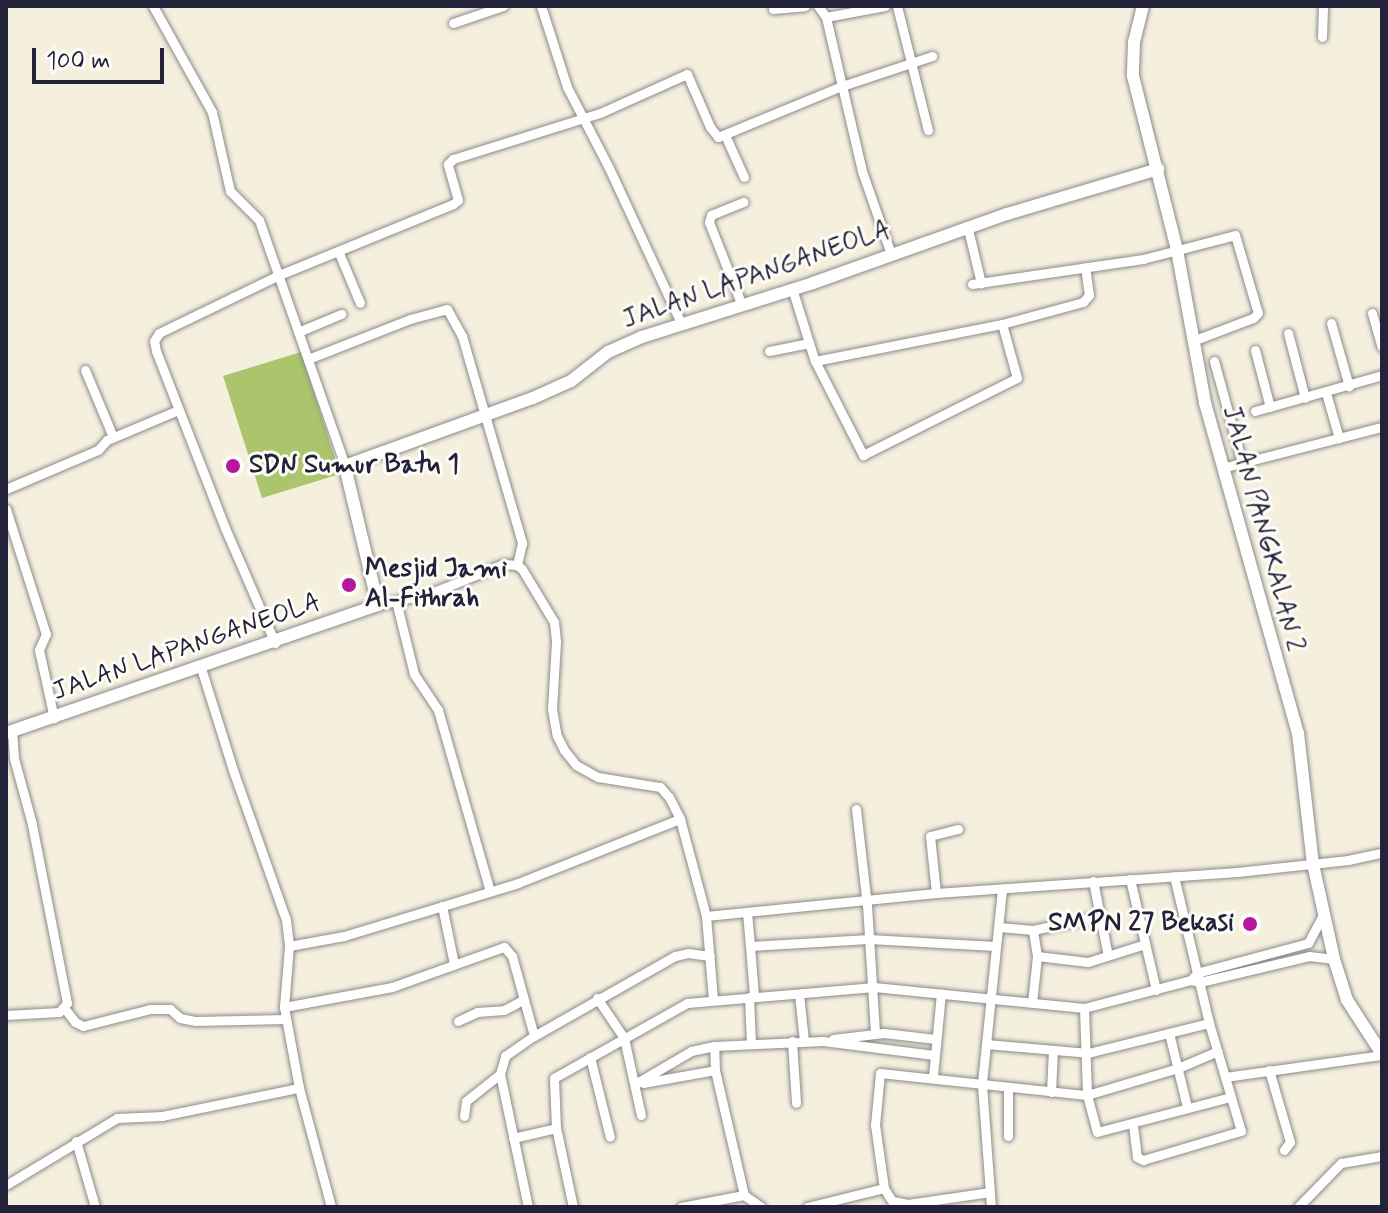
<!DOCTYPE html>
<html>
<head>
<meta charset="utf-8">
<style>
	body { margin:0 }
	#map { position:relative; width:1388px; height:1213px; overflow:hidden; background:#f5f0de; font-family:Mynerve,sans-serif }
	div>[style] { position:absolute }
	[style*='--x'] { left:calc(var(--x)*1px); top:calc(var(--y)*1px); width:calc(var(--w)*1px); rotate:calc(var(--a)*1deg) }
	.green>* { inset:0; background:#aac56b }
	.roads { filter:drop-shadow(0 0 2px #8c898c) drop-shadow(0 0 2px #8c898c) }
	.street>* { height:9px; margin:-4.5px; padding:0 4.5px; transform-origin:4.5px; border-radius:4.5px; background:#fff }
	.secondary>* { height:12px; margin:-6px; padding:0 6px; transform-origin:6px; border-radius:6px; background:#fff }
	.dots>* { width:22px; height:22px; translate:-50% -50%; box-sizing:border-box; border:4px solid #fdfcf7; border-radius:50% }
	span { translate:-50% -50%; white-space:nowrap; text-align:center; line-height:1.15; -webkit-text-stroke:6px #fdfcf7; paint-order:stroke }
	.street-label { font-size:26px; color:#22223b }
	.poi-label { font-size:26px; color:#22223b; font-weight:700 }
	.left { translate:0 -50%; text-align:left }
	.right { translate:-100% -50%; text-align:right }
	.frame { position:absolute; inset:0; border:8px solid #22223b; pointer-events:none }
	.scale { position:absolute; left:32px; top:48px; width:132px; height:36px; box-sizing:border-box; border:4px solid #22223b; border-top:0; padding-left:10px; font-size:24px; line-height:28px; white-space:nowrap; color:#22223b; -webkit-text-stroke:6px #fdfcf7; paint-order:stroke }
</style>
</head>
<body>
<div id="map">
	<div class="green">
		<div style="clip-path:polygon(301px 352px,340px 474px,262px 498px,223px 376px)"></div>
	</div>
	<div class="roads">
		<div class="street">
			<div style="--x:153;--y:6;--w:121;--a:60.9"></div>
			<div style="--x:212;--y:112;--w:81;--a:77.2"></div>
			<div style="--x:230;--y:191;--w:41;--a:45"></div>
			<div style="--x:259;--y:220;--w:261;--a:70.7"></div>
			<div style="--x:541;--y:6;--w:85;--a:72.2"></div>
			<div style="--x:567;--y:87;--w:91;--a:62.6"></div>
			<div style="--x:609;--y:168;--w:171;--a:65.1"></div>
			<div style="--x:897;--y:6;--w:128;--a:76"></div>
			<div style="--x:773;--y:9;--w:32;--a:-5"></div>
			<div style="--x:826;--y:17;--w:60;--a:-10.6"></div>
			<div style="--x:453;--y:23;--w:53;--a:-18.8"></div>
			<div style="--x:1322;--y:37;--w:31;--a:-88"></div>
			<div style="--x:725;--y:135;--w:46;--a:65.7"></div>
			<div style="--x:968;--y:229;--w:56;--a:76.5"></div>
			<div style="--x:339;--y:253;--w:54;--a:67.2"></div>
			<div style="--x:891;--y:254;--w:88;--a:-109.3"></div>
			<div style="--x:862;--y:171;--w:87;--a:-103.2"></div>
			<div style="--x:842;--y:86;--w:95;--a:-18.4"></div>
			<div style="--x:972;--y:284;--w:173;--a:-8.3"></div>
			<div style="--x:1143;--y:259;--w:95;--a:-14.6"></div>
			<div style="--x:1235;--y:235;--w:81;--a:73.6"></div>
			<div style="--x:1258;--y:313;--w:7;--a:135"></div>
			<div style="--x:1253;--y:318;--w:65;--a:159.3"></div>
			<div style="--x:792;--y:288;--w:58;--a:72.8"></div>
			<div style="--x:741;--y:303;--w:87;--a:-111.6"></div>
			<div style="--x:709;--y:222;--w:7;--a:-74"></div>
			<div style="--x:711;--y:215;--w:35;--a:-22"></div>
			<div style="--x:1372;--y:313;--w:35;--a:74"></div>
			<div style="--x:1331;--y:323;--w:66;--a:74.1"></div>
			<div style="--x:298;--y:332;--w:47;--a:-22.7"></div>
			<div style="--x:1288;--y:333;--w:67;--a:75.3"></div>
			<div style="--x:1255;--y:350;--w:59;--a:75.3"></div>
			<div style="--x:769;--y:351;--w:41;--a:-11.3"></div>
			<div style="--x:809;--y:343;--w:19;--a:72"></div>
			<div style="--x:815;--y:361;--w:191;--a:-11.2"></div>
			<div style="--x:1002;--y:324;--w:84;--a:-15.2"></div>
			<div style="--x:1083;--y:302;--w:9;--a:-49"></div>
			<div style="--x:1089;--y:295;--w:28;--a:-98"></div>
			<div style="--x:308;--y:359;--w:110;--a:-21.4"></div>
			<div style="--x:410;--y:319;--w:38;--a:-15"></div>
			<div style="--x:447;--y:309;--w:31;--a:61"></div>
			<div style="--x:462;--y:336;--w:216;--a:73.8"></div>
			<div style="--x:522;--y:543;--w:23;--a:103"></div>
			<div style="--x:815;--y:361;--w:106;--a:62.9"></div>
			<div style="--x:863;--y:455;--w:172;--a:-26.6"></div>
			<div style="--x:1017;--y:378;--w:56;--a:-105.5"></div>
			<div style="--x:1214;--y:361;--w:106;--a:74.6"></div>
			<div style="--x:85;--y:370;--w:73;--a:67.3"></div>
			<div style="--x:1326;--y:393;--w:47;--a:73.9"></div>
			<div style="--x:1255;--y:411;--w:132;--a:-15.8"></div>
			<div style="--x:1222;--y:468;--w:165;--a:-14.4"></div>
			<div style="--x:6;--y:489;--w:100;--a:-23"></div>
			<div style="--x:98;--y:450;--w:13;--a:-48"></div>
			<div style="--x:107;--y:440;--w:77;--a:-22.9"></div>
			<div style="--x:6;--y:509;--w:131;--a:72.3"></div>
			<div style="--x:46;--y:634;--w:17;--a:114"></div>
			<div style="--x:39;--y:650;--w:70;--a:77.6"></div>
			<div style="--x:396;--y:601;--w:75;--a:76.1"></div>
			<div style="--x:414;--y:674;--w:43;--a:56.3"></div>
			<div style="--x:438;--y:710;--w:188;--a:74"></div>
			<div style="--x:378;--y:605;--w:54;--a:-12.8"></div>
			<div style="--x:431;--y:593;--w:78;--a:-21.9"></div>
			<div style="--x:503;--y:564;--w:14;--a:4"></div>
			<div style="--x:517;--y:565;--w:6;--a:39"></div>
			<div style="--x:522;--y:569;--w:62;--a:58.9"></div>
			<div style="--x:554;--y:622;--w:20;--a:84"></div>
			<div style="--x:556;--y:642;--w:67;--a:93.4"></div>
			<div style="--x:552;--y:709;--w:27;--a:80"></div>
			<div style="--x:557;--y:736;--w:16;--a:63"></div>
			<div style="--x:564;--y:750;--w:19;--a:51"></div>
			<div style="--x:576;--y:765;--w:25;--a:29"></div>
			<div style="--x:598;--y:777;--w:63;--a:9.2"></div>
			<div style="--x:660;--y:787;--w:13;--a:48"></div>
			<div style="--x:669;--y:797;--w:25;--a:63"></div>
			<div style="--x:680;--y:819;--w:100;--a:75"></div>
			<div style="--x:706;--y:916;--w:83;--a:85.2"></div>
			<div style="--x:275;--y:643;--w:125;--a:-113.5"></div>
			<div style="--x:225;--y:528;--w:190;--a:-111.3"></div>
			<div style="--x:156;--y:351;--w:10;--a:-101"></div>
			<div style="--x:154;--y:341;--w:9;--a:-58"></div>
			<div style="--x:159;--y:333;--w:133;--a:-25.8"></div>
			<div style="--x:279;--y:275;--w:188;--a:-22.2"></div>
			<div style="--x:453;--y:204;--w:6;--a:-39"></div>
			<div style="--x:458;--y:200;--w:37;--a:-106"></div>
			<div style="--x:448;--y:164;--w:7;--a:-45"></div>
			<div style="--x:453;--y:159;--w:154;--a:-17.4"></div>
			<div style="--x:600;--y:113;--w:95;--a:-24.1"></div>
			<div style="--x:687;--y:74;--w:58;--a:66.5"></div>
			<div style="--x:710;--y:127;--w:13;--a:51"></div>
			<div style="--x:718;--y:137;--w:134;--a:-22.4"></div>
			<div style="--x:842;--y:86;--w:71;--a:-103.1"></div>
			<div style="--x:826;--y:17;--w:14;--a:-126"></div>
			<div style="--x:201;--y:668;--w:110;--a:72.6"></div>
			<div style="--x:234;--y:773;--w:156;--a:70.5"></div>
			<div style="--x:286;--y:920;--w:26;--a:83"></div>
			<div style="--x:289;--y:946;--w:61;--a:94.7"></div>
			<div style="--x:284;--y:1007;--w:82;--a:79.5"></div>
			<div style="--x:299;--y:1088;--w:123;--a:74.9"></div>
			<div style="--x:856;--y:809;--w:97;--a:83.5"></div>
			<div style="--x:867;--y:905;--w:128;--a:86.4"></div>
			<div style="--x:1130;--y:879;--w:114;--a:76.8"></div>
			<div style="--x:1093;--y:881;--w:76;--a:78.7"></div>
			<div style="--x:936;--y:893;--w:57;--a:-96"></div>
			<div style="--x:930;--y:836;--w:29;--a:-14"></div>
			<div style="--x:442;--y:906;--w:59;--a:78.3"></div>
			<div style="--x:747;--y:912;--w:34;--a:85"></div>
			<div style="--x:750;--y:946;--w:119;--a:-3.4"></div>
			<div style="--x:869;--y:939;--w:126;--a:3.2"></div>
			<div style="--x:1324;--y:913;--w:34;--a:118"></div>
			<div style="--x:1308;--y:943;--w:115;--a:164.9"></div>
			<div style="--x:1197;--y:973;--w:9;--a:131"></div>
			<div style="--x:1191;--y:980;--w:9;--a:13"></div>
			<div style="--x:1200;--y:982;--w:112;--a:-13.4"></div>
			<div style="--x:1309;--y:956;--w:25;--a:7"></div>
			<div style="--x:706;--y:916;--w:231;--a:-5.7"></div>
			<div style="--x:936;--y:893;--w:302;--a:-4"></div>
			<div style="--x:1237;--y:872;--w:112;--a:-6.2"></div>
			<div style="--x:1348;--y:860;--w:35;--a:-12"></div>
			<div style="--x:999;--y:927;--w:34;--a:5"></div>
			<div style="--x:1033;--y:930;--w:68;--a:-11.8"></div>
			<div style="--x:289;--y:946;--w:56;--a:-10.3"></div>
			<div style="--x:344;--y:936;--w:182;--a:-16.9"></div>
			<div style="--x:518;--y:883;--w:174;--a:-21.6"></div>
			<div style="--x:750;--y:946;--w:50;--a:85.4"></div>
			<div style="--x:1037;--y:956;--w:51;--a:6.7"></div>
			<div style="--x:1088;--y:962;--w:60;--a:-17.5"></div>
			<div style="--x:799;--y:994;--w:47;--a:83.9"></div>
			<div style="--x:749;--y:997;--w:45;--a:87.5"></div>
			<div style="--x:597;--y:998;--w:48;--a:56"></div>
			<div style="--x:624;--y:1038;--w:79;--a:77.6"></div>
			<div style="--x:1032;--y:1003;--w:47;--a:-83.9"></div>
			<div style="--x:1037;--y:956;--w:26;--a:-99"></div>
			<div style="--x:284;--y:1007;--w:110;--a:-10.5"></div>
			<div style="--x:392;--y:987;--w:119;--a:-19.7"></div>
			<div style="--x:504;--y:947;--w:12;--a:48"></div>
			<div style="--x:512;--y:956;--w:83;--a:74.6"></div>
			<div style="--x:1084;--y:1008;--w:87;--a:88"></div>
			<div style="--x:1087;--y:1095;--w:38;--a:75"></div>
			<div style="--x:1097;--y:1132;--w:138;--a:-14.7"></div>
			<div style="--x:65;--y:1009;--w:16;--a:52"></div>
			<div style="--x:75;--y:1022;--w:9;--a:27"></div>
			<div style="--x:83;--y:1026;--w:69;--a:-14.2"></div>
			<div style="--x:150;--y:1009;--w:20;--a:0"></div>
			<div style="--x:170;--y:1009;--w:13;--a:42"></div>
			<div style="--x:180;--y:1018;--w:16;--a:11"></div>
			<div style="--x:196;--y:1021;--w:90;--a:-1.3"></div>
			<div style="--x:6;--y:1015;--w:53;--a:-3.2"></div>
			<div style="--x:59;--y:1012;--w:12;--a:-48"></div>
			<div style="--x:67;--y:1003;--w:182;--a:-101.1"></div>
			<div style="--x:32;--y:824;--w:68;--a:-105.3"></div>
			<div style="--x:14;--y:758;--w:27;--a:-94"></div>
			<div style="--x:458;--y:1021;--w:21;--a:-25"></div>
			<div style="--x:477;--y:1012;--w:27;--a:-4"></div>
			<div style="--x:504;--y:1010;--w:19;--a:-28"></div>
			<div style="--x:1169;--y:1033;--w:76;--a:76.3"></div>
			<div style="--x:833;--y:1039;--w:51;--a:-6.7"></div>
			<div style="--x:884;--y:1033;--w:52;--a:6.6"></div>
			<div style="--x:792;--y:1041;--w:62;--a:86.3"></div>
			<div style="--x:986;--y:1044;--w:102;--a:5"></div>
			<div style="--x:1088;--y:1053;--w:125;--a:-13.9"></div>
			<div style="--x:590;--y:1057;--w:82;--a:76"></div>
			<div style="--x:1269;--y:1070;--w:75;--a:73.7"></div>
			<div style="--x:1290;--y:1142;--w:10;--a:127"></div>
			<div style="--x:500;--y:1074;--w:136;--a:78.1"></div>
			<div style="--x:933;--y:1076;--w:83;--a:-84.5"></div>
			<div style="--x:1225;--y:1077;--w:159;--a:-8"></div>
			<div style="--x:643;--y:1083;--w:73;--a:-10.2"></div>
			<div style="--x:635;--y:1084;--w:65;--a:-30.5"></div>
			<div style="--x:691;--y:1051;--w:24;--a:-12"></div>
			<div style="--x:714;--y:1046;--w:109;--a:-2.6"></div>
			<div style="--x:823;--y:1041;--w:112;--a:7.2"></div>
			<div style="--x:1051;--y:1092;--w:42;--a:-87.3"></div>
			<div style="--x:464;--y:1116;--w:15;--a:-82"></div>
			<div style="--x:466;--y:1101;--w:43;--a:-38.5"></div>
			<div style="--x:500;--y:1074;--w:19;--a:-74"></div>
			<div style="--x:505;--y:1056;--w:35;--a:-35"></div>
			<div style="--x:534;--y:1036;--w:162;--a:-29.6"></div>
			<div style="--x:675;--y:956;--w:13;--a:-13"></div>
			<div style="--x:688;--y:953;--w:22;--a:8"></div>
			<div style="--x:1133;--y:1125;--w:32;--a:83"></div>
			<div style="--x:1137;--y:1157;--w:7;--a:27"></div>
			<div style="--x:1143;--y:1160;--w:102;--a:-16.5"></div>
			<div style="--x:1241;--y:1131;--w:113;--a:-106.5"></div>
			<div style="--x:1209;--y:1023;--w:151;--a:-103.4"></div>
			<div style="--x:1008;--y:1136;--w:49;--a:-90"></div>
			<div style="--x:513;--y:1138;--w:44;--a:-13.1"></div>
			<div style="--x:76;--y:1141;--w:69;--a:73.9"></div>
			<div style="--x:6;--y:1185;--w:130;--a:-31.1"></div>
			<div style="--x:117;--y:1118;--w:45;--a:-2.5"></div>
			<div style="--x:162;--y:1116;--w:140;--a:-11.6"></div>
			<div style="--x:990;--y:1192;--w:83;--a:171.7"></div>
			<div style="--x:908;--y:1204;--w:16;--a:-169"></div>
			<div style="--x:892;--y:1201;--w:15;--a:-122"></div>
			<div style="--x:884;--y:1188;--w:64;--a:-98.1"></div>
			<div style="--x:875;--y:1125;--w:52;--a:-84.5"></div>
			<div style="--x:880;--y:1073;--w:208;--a:6.1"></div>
			<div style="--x:1087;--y:1095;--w:95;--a:-16.5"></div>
			<div style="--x:1178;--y:1068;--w:43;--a:-23"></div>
			<div style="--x:744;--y:1195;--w:21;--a:35"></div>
			<div style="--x:573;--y:1207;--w:81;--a:-102.1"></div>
			<div style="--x:556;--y:1128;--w:50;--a:-92.3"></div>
			<div style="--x:554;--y:1078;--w:153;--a:-29.4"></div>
			<div style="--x:687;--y:1003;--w:188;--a:-4.9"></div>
			<div style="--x:874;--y:987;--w:211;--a:5.7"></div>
			<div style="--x:1084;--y:1008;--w:111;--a:-14.7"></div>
			<div style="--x:681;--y:1207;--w:64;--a:-10.8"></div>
			<div style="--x:744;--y:1195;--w:128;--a:-103.1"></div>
			<div style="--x:715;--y:1070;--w:24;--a:-92"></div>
			<div style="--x:807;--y:1207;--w:79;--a:-13.9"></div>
			<div style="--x:991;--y:1207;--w:124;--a:-94.2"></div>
			<div style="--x:982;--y:1083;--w:194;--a:-84.1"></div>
			<div style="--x:1298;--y:1207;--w:62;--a:-45.7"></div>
			<div style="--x:1341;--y:1163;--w:42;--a:-9.7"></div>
		</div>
		<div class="secondary">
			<div style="--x:1143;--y:6;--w:37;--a:104"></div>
			<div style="--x:1134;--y:42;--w:34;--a:92"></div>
			<div style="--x:1133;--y:76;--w:179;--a:75.8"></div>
			<div style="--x:1177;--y:250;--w:156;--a:79.6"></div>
			<div style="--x:1205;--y:403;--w:343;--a:74.3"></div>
			<div style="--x:1298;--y:733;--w:132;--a:83.5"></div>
			<div style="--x:1313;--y:864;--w:97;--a:77.5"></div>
			<div style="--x:1334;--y:959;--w:43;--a:72.4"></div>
			<div style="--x:1347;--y:1000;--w:64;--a:57.1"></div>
			<div style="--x:6;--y:733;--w:393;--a:-19"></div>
			<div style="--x:378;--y:605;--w:143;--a:-103.4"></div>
			<div style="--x:345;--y:466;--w:200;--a:-19.9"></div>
			<div style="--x:533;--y:398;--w:42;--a:-24.1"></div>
			<div style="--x:571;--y:381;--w:47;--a:-38.1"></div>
			<div style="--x:608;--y:352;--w:37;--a:-24"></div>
			<div style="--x:642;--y:337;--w:179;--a:-17.5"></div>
			<div style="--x:813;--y:283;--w:206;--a:-19.6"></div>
			<div style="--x:1007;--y:214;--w:158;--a:-16.6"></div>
		</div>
	</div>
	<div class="dots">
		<div style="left:233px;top:466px;background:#b5179e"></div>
		<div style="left:349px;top:585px;background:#b5179e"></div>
		<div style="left:1250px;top:924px;background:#b5179e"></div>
	</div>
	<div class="street-label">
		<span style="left:757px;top:276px;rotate:-19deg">JALAN LAPANGANEOLA</span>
		<span style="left:1262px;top:529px;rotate:75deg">JALAN PANGKALAN 2</span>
		<span style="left:187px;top:648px;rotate:-19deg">JALAN LAPANGANEOLA</span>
	</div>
	<div class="poi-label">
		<span class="left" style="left:249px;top:466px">SDN Sumur Batu 1</span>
		<span class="left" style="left:365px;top:585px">Mesjid Jami<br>Al-Fithrah</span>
		<span class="right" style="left:1234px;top:924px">SMPN 27 Bekasi</span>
	</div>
	<div class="frame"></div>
	<div class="scale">100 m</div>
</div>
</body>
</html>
